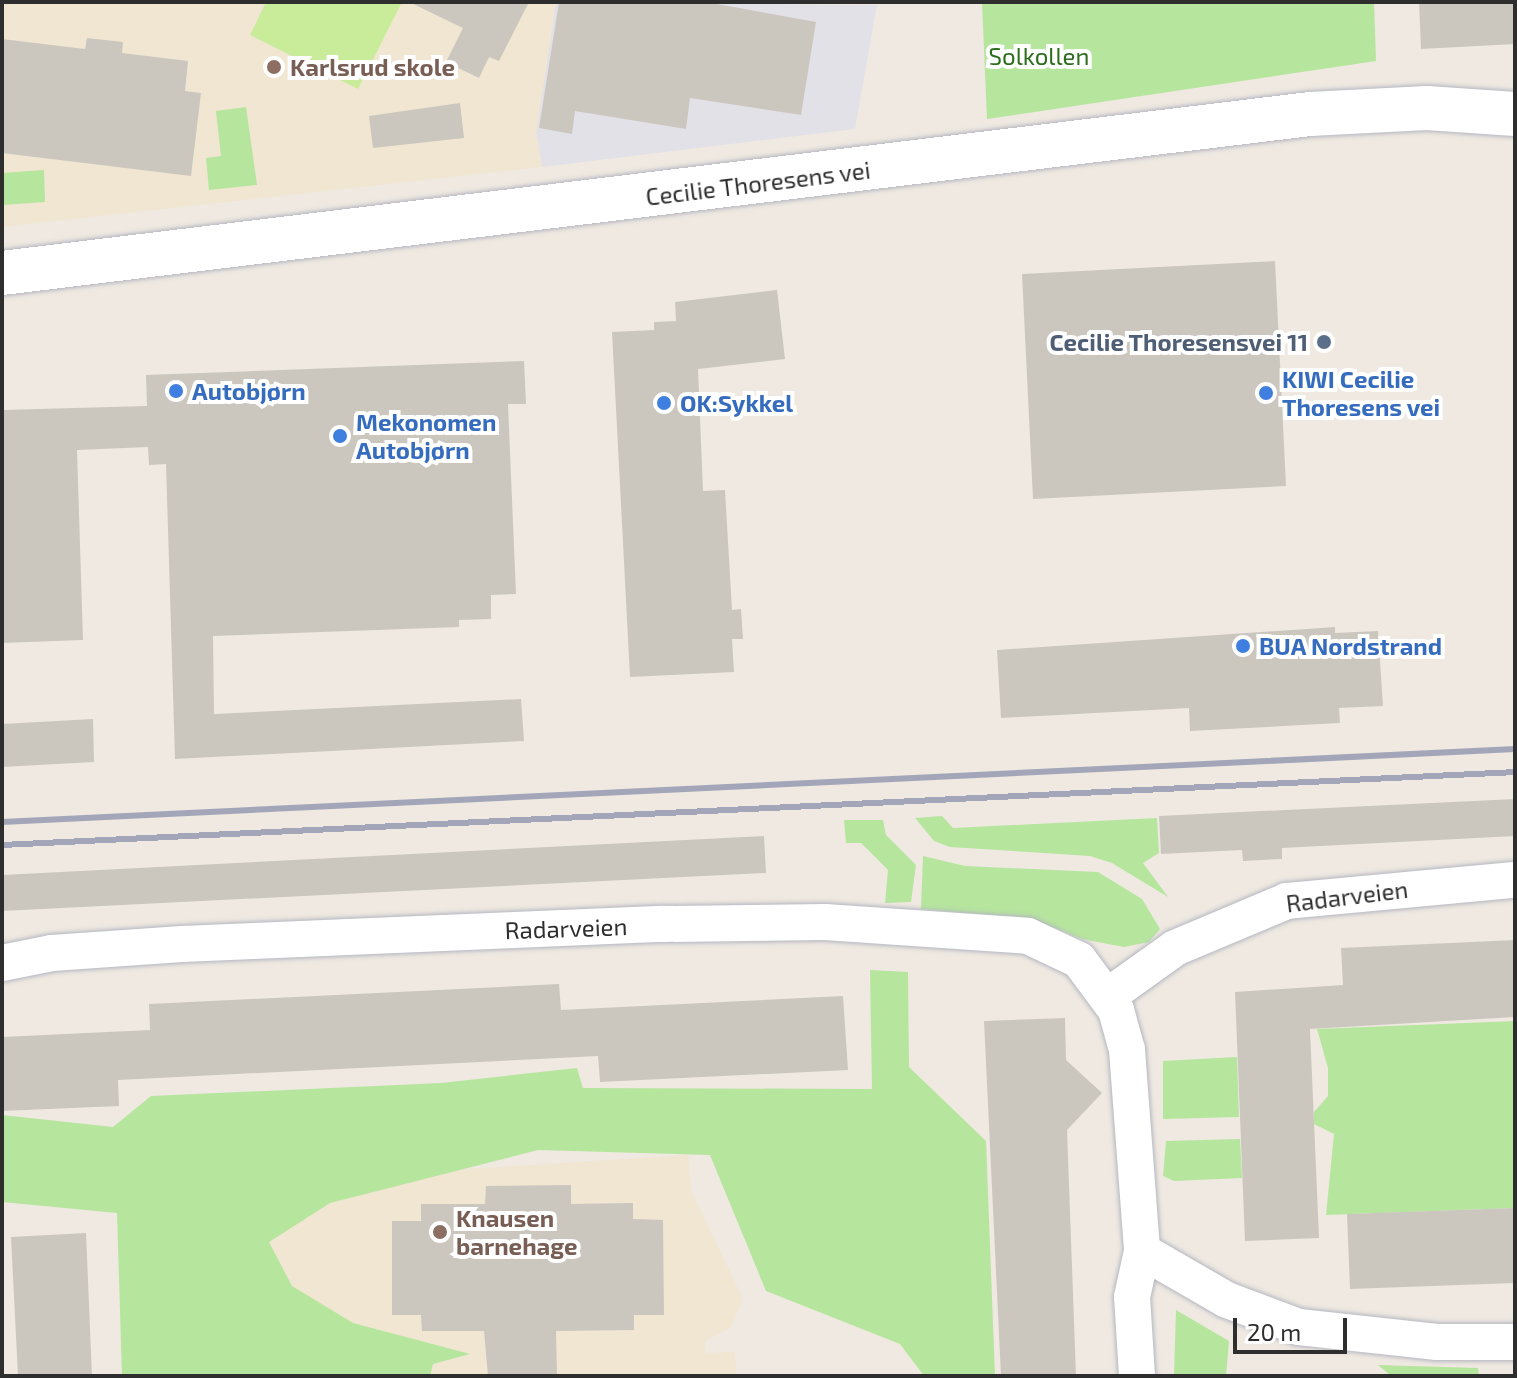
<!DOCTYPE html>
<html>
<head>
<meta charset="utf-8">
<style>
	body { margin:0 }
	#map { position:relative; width:1517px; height:1378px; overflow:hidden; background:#efe9e1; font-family:"Exo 2",sans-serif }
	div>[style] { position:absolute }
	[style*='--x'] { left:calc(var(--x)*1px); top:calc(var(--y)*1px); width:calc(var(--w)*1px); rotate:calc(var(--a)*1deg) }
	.industrial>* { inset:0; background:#e3e1e8 }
	.education>* { inset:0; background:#f0e6d1 }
	.green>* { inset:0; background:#b6e59e }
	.pitch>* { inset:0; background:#c9ec9a }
	.building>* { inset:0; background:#cbc7bf }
	.roads { filter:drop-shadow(0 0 2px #b4b7c1) drop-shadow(0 0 2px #b4b7c1) }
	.street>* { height:36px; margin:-18px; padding:0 18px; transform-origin:18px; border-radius:18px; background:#fff }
	.secondary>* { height:44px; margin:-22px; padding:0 22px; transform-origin:22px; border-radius:22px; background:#fff }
	.rail>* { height:6px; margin:-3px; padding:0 3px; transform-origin:3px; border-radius:3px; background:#a3a6b8 }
	.dots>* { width:22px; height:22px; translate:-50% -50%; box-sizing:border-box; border:4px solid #fff; border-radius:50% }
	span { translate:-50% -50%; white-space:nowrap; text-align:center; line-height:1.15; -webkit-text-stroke:8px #fff; paint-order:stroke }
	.park-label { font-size:24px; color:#2c6e1b }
	.education-label { font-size:24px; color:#785e54; font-weight:700 }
	.left { translate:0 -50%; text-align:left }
	.street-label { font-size:24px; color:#2e2e2e }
	.service-label { font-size:24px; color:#4e5e75; font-weight:700 }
	.right { translate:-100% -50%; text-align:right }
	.shop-label { font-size:24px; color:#366cbe; font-weight:700 }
	.frame { position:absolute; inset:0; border:4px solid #2e2e2e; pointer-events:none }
	.scale { position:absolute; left:1233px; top:1318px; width:114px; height:36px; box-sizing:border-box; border:4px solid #2e2e2e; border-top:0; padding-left:10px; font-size:24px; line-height:28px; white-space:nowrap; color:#2e2e2e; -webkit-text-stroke:6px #fff; paint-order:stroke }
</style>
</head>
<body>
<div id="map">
	<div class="industrial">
		<div style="clip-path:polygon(556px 2px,877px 5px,855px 129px,542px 167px,536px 133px)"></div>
	</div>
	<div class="education">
		<div style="clip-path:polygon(2px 2px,556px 2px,536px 133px,542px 167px,2px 227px)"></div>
		<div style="clip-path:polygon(688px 1155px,691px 1190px,743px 1299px,731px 1327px,705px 1341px,705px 1353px,735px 1352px,736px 1376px,199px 1376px,167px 1188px)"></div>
	</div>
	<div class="green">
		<div style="clip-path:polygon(982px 2px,1374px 2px,1376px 61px,987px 119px)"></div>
		<div style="clip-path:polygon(246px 107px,257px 185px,209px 190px,206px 158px,221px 156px,216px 111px)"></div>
		<div style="clip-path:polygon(44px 170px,45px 202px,2px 205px,2px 173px)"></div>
		<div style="clip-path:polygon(942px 816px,953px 828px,1157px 818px,1159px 853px,1143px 863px,1168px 897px,1112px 863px,1090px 856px,950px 847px,934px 841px,915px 818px)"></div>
		<div style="clip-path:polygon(844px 820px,883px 820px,886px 835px,916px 865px,911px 902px,885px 903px,888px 870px,861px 843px,846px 843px)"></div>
		<div style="clip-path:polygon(923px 856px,965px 866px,1098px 872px,1142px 899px,1160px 929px,1149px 942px,1124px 947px,1082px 939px,1032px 919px,921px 909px)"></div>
		<div style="clip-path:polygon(870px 970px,908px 972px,909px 1067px,986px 1141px,995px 1376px,924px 1376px,900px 1344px,766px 1291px,710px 1155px,538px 1150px,330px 1203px,269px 1242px,292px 1286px,353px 1323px,470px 1354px,433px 1364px,430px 1376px,122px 1376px,117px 1213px,2px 1202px,2px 1115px,113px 1127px,151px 1096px,441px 1083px,577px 1068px,583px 1088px,872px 1089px)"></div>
		<div style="clip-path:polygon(1515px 1021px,1515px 1208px,1326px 1215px,1334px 1134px,1314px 1124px,1314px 1112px,1328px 1096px,1328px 1068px,1317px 1029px)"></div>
		<div style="clip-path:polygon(1237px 1057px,1239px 1117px,1163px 1119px,1163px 1061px)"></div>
		<div style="clip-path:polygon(1240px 1139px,1242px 1178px,1174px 1181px,1163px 1176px,1166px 1141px)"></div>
		<div style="clip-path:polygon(1176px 1310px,1229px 1341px,1226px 1376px,1174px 1376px)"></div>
		<div style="clip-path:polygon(1378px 1365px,1478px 1368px,1479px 1376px,1391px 1376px)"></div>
	</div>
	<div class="pitch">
		<div style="clip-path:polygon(266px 2px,402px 2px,358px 89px,250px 35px)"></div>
	</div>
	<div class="building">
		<div style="clip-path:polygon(409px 2px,529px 2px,499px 61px,489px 57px,479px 78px,446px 62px,463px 28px)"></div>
		<div style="clip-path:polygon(559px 2px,706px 2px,816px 22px,801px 115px,690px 98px,686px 129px,575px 111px,572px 134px,539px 128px)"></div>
		<div style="clip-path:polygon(1419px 2px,1515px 2px,1515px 44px,1421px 49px)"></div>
		<div style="clip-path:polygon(87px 38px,123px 42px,122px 53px,188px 61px,185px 91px,201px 93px,191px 176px,2px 153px,2px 39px,85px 49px)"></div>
		<div style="clip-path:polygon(460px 103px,464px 138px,373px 148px,369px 116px)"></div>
		<div style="clip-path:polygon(1275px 261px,1286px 486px,1033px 499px,1022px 274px)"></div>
		<div style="clip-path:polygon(777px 290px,785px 359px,698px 369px,703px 491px,725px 490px,732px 610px,741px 609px,743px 639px,732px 639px,734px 672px,630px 677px,612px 332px,654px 330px,654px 322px,676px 321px,675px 302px)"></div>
		<div style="clip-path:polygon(524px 361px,526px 404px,508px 404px,516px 594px,491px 595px,491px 619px,459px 620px,459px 627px,213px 636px,214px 714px,521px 699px,524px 741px,175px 759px,166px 464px,149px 465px,148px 447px,77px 450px,83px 640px,2px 643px,2px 410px,147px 406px,146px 375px)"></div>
		<div style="clip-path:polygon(1335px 627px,1335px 633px,1378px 631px,1383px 706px,1339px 708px,1340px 723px,1190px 731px,1189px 708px,1001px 718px,997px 650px)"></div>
		<div style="clip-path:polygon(93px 719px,94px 762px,2px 767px,2px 724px)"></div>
		<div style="clip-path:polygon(1515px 799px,1515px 836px,1282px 848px,1282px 859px,1243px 861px,1242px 850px,1161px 854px,1159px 816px)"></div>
		<div style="clip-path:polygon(764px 836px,766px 873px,2px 911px,2px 875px)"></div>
		<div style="clip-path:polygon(1515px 940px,1515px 1017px,1310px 1029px,1319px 1238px,1245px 1241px,1235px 992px,1343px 985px,1341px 948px)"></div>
		<div style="clip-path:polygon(559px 984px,561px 1010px,843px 996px,848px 1070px,600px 1082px,598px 1056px,118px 1080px,119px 1106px,2px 1111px,2px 1037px,150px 1030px,149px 1004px)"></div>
		<div style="clip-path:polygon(1065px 1018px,1066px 1060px,1102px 1093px,1067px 1130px,1076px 1376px,1001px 1376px,984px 1021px)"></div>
		<div style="clip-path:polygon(571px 1185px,571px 1204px,633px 1203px,633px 1219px,663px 1220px,664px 1315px,634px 1315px,634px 1330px,556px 1331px,557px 1376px,488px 1376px,484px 1331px,422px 1331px,421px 1315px,392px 1315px,392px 1221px,421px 1221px,421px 1204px,485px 1204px,486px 1186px)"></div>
		<div style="clip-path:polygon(1515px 1208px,1515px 1283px,1350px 1289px,1347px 1214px)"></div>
		<div style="clip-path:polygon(86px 1233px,92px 1376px,18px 1376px,11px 1237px)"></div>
	</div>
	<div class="roads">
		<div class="street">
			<div style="--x:2;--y:963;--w:51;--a:-11.3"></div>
			<div style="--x:52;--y:953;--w:130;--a:-4"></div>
			<div style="--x:182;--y:944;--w:481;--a:-2.4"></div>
			<div style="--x:663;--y:924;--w:162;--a:-0.7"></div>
			<div style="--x:825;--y:922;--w:203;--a:3.9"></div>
			<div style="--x:1028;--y:936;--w:56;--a:25.2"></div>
			<div style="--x:1079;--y:960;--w:62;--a:53.5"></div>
			<div style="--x:1116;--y:1010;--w:41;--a:74.6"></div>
			<div style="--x:1127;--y:1050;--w:202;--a:85.7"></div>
			<div style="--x:1142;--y:1251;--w:98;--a:30"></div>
			<div style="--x:1227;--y:1300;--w:77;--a:20.6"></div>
			<div style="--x:1299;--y:1327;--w:139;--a:6.2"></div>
			<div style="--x:1437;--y:1342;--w:78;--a:0"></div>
			<div style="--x:1108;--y:996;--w:82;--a:-35.6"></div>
			<div style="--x:1175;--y:948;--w:121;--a:-22.8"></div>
			<div style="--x:1287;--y:901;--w:229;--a:-5.3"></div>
			<div style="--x:1137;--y:1376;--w:79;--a:-93.6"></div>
			<div style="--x:1132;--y:1297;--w:47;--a:-77.7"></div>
		</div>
		<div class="secondary">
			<div style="--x:2;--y:273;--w:1318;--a:-6.93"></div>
			<div style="--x:1310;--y:114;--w:117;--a:-2.9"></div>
			<div style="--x:1427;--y:108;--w:88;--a:3.9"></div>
		</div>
	</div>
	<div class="rail">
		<div style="--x:2;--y:822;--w:1515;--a:-2.76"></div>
		<div style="--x:2;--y:845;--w:1515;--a:-2.76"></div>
	</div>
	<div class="dots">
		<div style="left:274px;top:67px;background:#8d6e63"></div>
		<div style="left:1324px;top:342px;background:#5c6f8a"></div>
		<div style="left:176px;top:391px;background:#3f7fe0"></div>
		<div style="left:1266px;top:393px;background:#3f7fe0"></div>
		<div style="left:664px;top:403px;background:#3f7fe0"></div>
		<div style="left:340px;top:436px;background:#3f7fe0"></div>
		<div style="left:1243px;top:646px;background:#3f7fe0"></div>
		<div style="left:440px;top:1232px;background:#8d6e63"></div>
	</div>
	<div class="park-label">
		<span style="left:1039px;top:56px">Solkollen</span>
	</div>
	<div class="education-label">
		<span class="left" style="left:290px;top:67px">Karlsrud skole</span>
		<span class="left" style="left:456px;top:1232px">Knausen<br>barnehage</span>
	</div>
	<div class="street-label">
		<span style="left:758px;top:183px;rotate:-7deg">Cecilie Thoresens vei</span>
		<span style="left:1347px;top:896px;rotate:-7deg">Radarveien</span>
		<span style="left:566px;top:928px;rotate:-2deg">Radarveien</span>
	</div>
	<div class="service-label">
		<span class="right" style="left:1308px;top:342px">Cecilie Thoresensvei 11</span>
	</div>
	<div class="shop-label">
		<span class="left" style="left:1282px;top:393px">KIWI Cecilie<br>Thoresens vei</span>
		<span class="left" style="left:192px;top:391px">Autobjørn</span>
		<span class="left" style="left:680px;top:403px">OK:Sykkel</span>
		<span class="left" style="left:356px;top:436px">Mekonomen<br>Autobjørn</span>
		<span class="left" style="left:1259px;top:646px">BUA Nordstrand</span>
	</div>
	<div class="frame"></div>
	<div class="scale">20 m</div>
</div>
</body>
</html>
